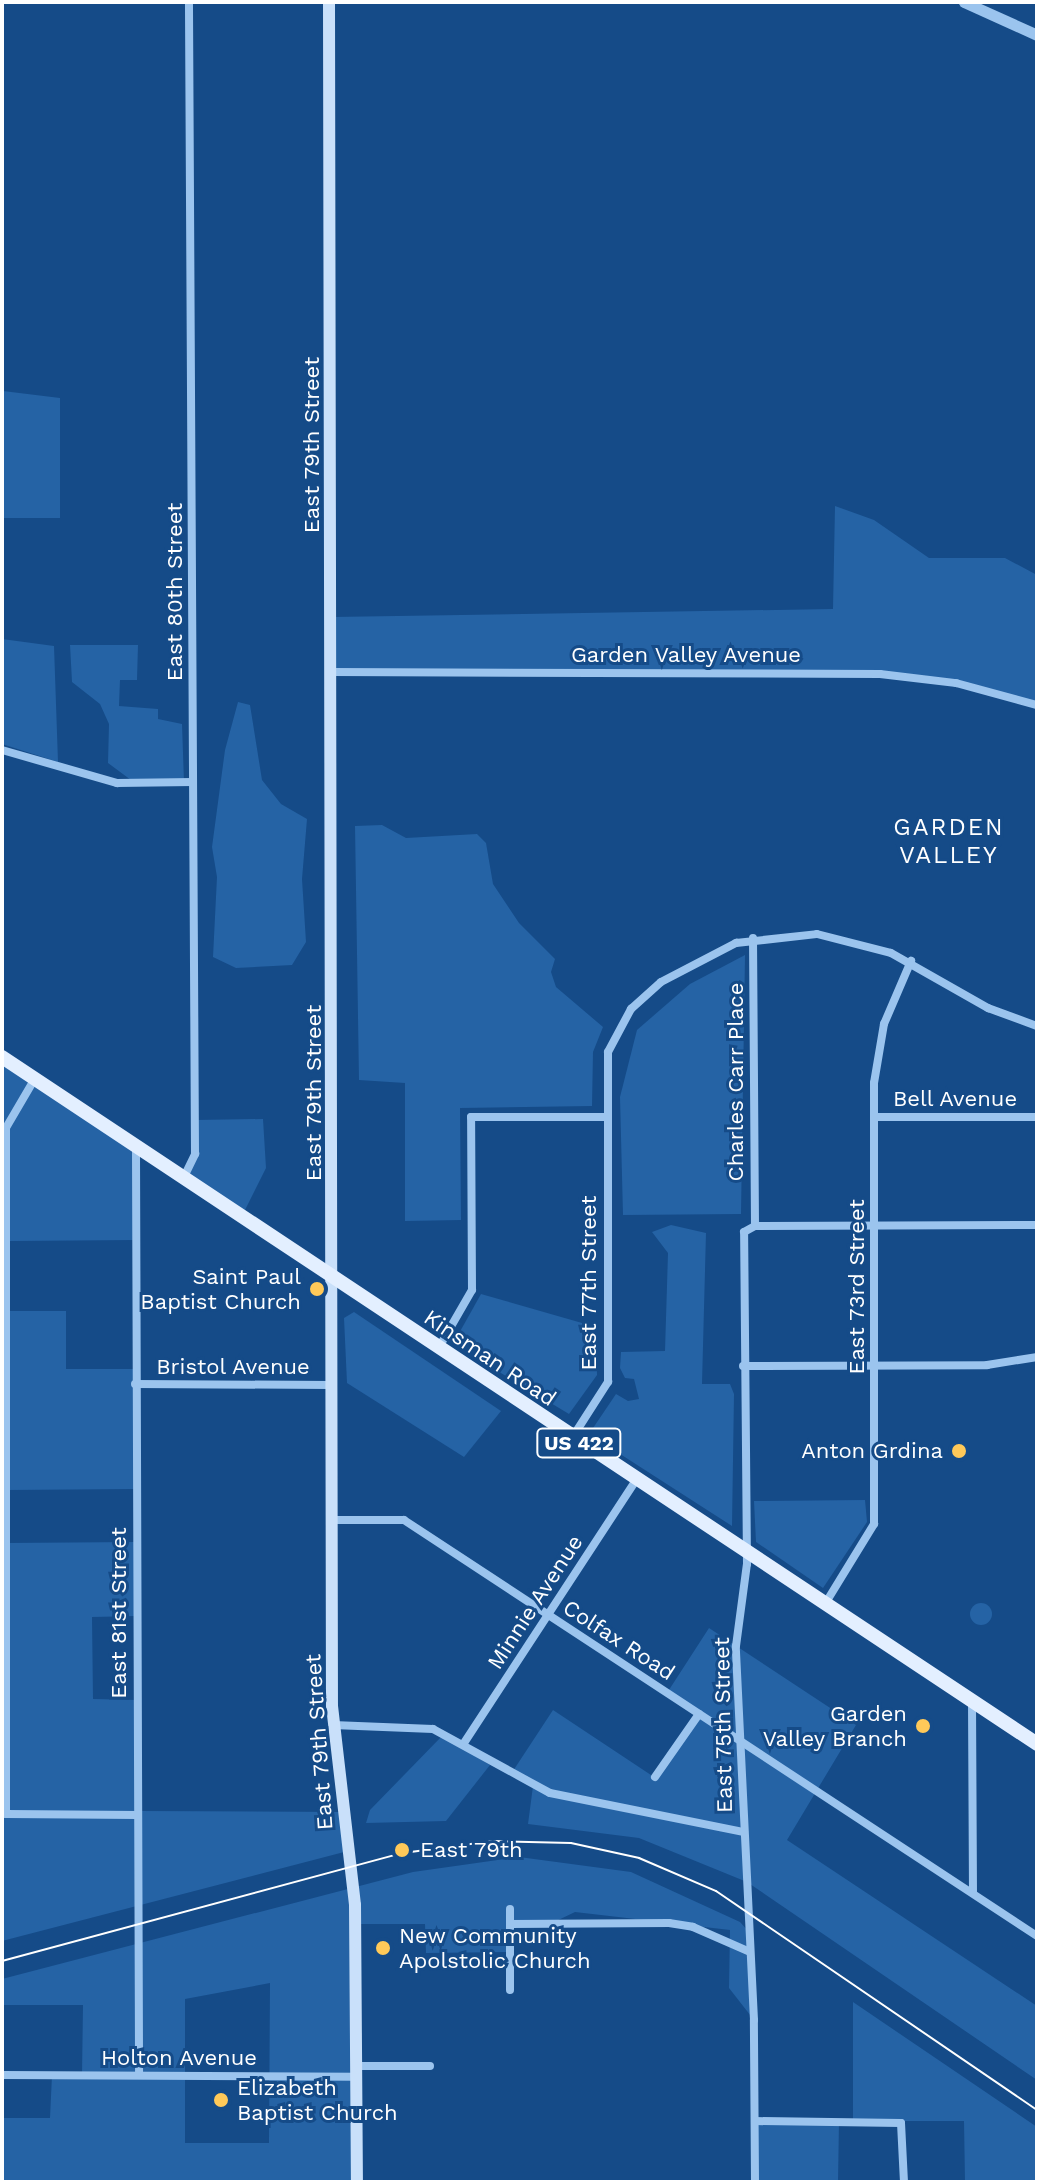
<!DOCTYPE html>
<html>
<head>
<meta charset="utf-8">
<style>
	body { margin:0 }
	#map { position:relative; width:1039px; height:2184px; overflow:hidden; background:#154b88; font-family:"Work Sans",sans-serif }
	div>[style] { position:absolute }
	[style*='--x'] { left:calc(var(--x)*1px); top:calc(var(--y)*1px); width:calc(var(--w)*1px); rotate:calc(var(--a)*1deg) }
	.green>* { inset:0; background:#2563a5 }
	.round { border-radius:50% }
	.minor>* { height:8px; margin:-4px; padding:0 4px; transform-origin:4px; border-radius:4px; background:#9bc4ee }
	.tertiary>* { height:11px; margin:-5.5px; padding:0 5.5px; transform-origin:5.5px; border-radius:5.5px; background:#9bc4ee }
	.secondary>* { height:12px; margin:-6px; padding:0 6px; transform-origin:6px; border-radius:6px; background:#c9e0fa }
	.primary>* { height:14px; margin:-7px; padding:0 7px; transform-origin:7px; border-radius:7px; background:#e3efff }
	.tram>* { height:2px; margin:-1px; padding:0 1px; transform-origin:1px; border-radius:1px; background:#fff }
	.dots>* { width:22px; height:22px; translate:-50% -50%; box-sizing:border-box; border:4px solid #154b88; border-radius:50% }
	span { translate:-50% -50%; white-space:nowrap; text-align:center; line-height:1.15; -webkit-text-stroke:6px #154b88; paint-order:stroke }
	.shield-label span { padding:2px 6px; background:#154b88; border:2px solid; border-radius:6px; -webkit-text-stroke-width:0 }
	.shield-label { font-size:20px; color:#fff; font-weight:700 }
	.street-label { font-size:22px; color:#fff }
	.poi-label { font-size:22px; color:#fff }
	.right { translate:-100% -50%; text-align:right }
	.left { translate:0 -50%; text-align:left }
	.neighbourhood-label { font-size:24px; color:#fff; letter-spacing:2px }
	.frame { position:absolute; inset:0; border:4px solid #fff; pointer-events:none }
</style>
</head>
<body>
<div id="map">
	<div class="green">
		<div style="clip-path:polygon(2px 329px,3px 391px,60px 398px,60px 518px,2px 518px)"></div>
		<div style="clip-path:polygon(835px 506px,874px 520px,929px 558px,1005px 558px,1037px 575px,1037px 705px,956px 683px,880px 674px,332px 672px,332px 617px,833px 609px)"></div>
		<div style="clip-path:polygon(2px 639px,54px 646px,58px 762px,2px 744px)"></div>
		<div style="clip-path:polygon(70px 645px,138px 645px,137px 680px,120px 680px,119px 706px,158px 709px,158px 719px,182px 724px,184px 782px,135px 783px,108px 763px,109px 724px,100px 704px,72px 682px)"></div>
		<div style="clip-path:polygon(238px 702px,250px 705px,262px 780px,281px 804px,307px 819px,302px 879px,306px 942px,292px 965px,236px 968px,213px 957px,217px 877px,212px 847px,225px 750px)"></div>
		<div style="clip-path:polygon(382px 825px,406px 838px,477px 834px,486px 843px,493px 884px,519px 923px,555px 959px,551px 972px,556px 987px,603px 1027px,593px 1052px,592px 1106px,460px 1108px,461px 1220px,405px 1221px,405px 1083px,359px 1080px,355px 826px)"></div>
		<div style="clip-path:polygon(745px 955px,741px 1214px,623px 1215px,620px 1097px,637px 1030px,690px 984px)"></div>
		<div style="clip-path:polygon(2px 1057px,136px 1151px,136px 1240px,7px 1241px,7px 1311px,66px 1311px,66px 1369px,135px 1369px,136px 1489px,7px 1490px,6px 1543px,136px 1542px,137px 1616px,92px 1617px,93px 1699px,137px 1700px,138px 1811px,343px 1812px,348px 1851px,2px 1941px)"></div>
		<div style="clip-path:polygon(263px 1119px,266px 1168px,241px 1218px,183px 1179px,195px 1154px,195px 1120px)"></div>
		<div style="clip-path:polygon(671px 1225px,706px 1233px,702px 1384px,730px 1384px,734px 1394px,732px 1526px,589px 1434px,616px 1394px,628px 1401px,639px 1399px,634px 1379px,625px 1378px,620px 1368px,621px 1352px,665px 1351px,668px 1253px,652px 1232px)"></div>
		<div style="clip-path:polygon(481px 1294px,596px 1327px,597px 1375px,569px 1414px,453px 1344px)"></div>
		<div style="clip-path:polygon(354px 1312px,501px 1411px,464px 1457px,347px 1383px,344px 1318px)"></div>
		<div style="clip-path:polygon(865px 1500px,867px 1522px,823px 1588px,756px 1542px,754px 1501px)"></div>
		<div class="round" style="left:970px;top:1603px;width:22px;height:22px"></div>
		<div style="clip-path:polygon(709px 1628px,856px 1725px,787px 1840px,1037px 2006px,1037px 2080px,747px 1882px,639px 1838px,528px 1824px,533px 1786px,511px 1774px,553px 1710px,654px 1777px,698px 1714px,667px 1693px)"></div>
		<div style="clip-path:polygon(442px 1736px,490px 1765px,446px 1821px,366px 1823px,370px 1810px)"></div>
		<div style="clip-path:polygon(evenodd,519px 1857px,631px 1872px,740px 1922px,749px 1932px,754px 2020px,729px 1988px,730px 1930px,575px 1912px,550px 1924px,510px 1924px,510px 1952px,426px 1953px,425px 1924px,356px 1924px,357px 2182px,2px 2182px,2px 2118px,50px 2118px,52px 2075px,82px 2075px,83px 2005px,2px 2005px,2px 1979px,413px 1872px,519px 1857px,270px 1983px,269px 2143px,185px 2143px,185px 1999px,270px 1983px)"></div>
		<div style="clip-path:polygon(853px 2002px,1037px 2127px,1037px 2182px,965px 2182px,964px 2121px,853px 2121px)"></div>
		<div style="clip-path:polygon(755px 2121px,839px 2121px,838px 2182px,755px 2182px)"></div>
	</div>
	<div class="minor">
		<div style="--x:332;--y:672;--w:548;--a:0.21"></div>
		<div style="--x:880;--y:674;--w:77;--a:6.8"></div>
		<div style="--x:956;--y:683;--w:84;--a:15.2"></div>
		<div style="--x:2;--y:750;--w:120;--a:16"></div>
		<div style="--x:117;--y:783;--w:76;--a:-0.8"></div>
		<div style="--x:753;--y:938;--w:288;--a:89.6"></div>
		<div style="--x:34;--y:1080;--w:56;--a:120.3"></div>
		<div style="--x:6;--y:1128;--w:686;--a:90"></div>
		<div style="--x:6;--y:1814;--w:132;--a:0.4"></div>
		<div style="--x:874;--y:1117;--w:163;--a:0"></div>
		<div style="--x:136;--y:1151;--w:924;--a:89.81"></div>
		<div style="--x:183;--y:1179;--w:28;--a:-64"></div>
		<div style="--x:195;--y:1154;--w:1152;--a:-90.3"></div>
		<div style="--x:438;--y:1349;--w:68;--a:-60"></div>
		<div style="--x:472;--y:1290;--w:173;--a:-90.3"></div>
		<div style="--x:471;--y:1117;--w:135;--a:0"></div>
		<div style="--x:743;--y:1366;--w:244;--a:-0.2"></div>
		<div style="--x:987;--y:1365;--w:51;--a:-9.1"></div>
		<div style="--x:135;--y:1384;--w:196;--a:0.3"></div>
		<div style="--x:572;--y:1438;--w:67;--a:-57.3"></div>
		<div style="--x:608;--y:1382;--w:330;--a:-90"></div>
		<div style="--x:608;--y:1052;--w:49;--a:-61.9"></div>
		<div style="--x:631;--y:1009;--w:40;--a:-42"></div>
		<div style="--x:661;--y:982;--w:85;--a:-27.5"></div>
		<div style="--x:736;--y:943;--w:81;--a:-6.3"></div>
		<div style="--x:817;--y:934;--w:76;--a:14.4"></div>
		<div style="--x:891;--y:953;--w:112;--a:29.6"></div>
		<div style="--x:988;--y:1008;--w:52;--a:20.2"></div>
		<div style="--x:330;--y:1520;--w:74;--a:0"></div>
		<div style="--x:404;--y:1520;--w:757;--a:33.31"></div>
		<div style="--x:825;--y:1604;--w:94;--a:-58.5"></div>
		<div style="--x:874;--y:1524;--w:441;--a:-90"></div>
		<div style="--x:874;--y:1083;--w:60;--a:-80.4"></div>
		<div style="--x:884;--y:1024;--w:69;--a:-66.8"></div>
		<div style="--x:972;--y:1702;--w:191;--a:89.7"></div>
		<div style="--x:333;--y:1725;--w:100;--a:2.3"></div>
		<div style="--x:433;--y:1729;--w:133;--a:28.7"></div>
		<div style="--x:550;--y:1793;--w:198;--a:11.4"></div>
		<div style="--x:464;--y:1743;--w:314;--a:-56.8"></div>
		<div style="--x:655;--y:1777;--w:77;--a:-55.1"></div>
		<div style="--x:510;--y:1909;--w:81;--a:90"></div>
		<div style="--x:510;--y:1924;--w:159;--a:-0.4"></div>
		<div style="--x:669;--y:1923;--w:24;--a:9"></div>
		<div style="--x:693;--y:1927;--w:62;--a:23.7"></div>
		<div style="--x:355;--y:2066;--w:75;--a:0"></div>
		<div style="--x:2;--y:2075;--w:353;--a:0.3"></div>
		<div style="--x:755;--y:2121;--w:146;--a:0.8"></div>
		<div style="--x:901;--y:2123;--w:59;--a:87.1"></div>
		<div style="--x:755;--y:2182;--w:162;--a:-90.4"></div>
		<div style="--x:754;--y:2020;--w:374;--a:-92.8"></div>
		<div style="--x:736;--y:1646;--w:83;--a:-82.4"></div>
		<div style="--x:747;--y:1564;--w:332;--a:-90.5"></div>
		<div style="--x:744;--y:1232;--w:13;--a:-29"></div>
		<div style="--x:755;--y:1226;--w:282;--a:-0.2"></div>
	</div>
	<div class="tertiary">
		<div style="--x:964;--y:2;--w:80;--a:24.3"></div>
	</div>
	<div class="secondary">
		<div style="--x:329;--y:2;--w:1704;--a:89.9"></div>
		<div style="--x:332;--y:1706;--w:200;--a:83.4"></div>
		<div style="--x:355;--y:1905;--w:277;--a:89.6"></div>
	</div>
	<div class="primary">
		<div style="--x:2;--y:1057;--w:1242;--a:33.57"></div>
	</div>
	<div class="tram">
		<div style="--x:2;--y:1961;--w:415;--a:-15.1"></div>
		<div style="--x:403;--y:1853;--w:91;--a:-7.6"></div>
		<div style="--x:493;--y:1841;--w:78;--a:1.5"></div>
		<div style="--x:571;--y:1843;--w:70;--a:12.4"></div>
		<div style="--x:639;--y:1858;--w:84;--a:23.2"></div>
		<div style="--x:716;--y:1891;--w:389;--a:34.3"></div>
	</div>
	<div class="dots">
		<div style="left:317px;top:1289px;background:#ffc959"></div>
		<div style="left:959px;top:1451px;background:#ffc959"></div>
		<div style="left:923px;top:1726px;background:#ffc959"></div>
		<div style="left:402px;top:1850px;background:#ffc959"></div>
		<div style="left:383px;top:1948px;background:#ffc959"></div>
		<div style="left:221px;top:2100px;background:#ffc959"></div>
	</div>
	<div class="shield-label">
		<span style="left:579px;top:1443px">US 422</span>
	</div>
	<div class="street-label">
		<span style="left:312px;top:445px;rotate:-90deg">East 79th Street</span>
		<span style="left:175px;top:592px;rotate:-90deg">East 80th Street</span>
		<span style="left:686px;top:655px">Garden Valley Avenue</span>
		<span style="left:736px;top:1082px;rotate:-90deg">Charles Carr Place</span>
		<span style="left:314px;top:1093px;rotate:-90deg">East 79th Street</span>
		<span style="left:955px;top:1099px">Bell Avenue</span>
		<span style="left:589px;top:1283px;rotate:-90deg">East 77th Street</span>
		<span style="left:857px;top:1287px;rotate:-90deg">East 73rd Street</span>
		<span style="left:490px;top:1358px;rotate:34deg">Kinsman Road</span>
		<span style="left:233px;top:1367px">Bristol Avenue</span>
		<span style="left:535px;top:1602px;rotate:-57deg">Minnie Avenue</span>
		<span style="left:119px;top:1613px;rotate:-90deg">East 81st Street</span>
		<span style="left:619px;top:1640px;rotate:33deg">Colfax Road</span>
		<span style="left:723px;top:1725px;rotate:-91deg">East 75th Street</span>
		<span style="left:319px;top:1742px;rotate:-94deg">East 79th Street</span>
		<span style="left:179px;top:2058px">Holton Avenue</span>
	</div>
	<div class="poi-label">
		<span class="right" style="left:301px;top:1289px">Saint Paul<br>Baptist Church</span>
		<span class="right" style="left:943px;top:1451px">Anton Grdina</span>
		<span class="right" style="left:907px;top:1726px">Garden<br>Valley Branch</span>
		<span class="left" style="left:420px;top:1850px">East 79th</span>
		<span class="left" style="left:399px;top:1948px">New Community<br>Apolstolic Church</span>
		<span class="left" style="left:237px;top:2100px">Elizabeth<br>Baptist Church</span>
	</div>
	<div class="neighbourhood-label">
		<span style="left:949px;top:842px">GARDEN<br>VALLEY</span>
	</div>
	<div class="frame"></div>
</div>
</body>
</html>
